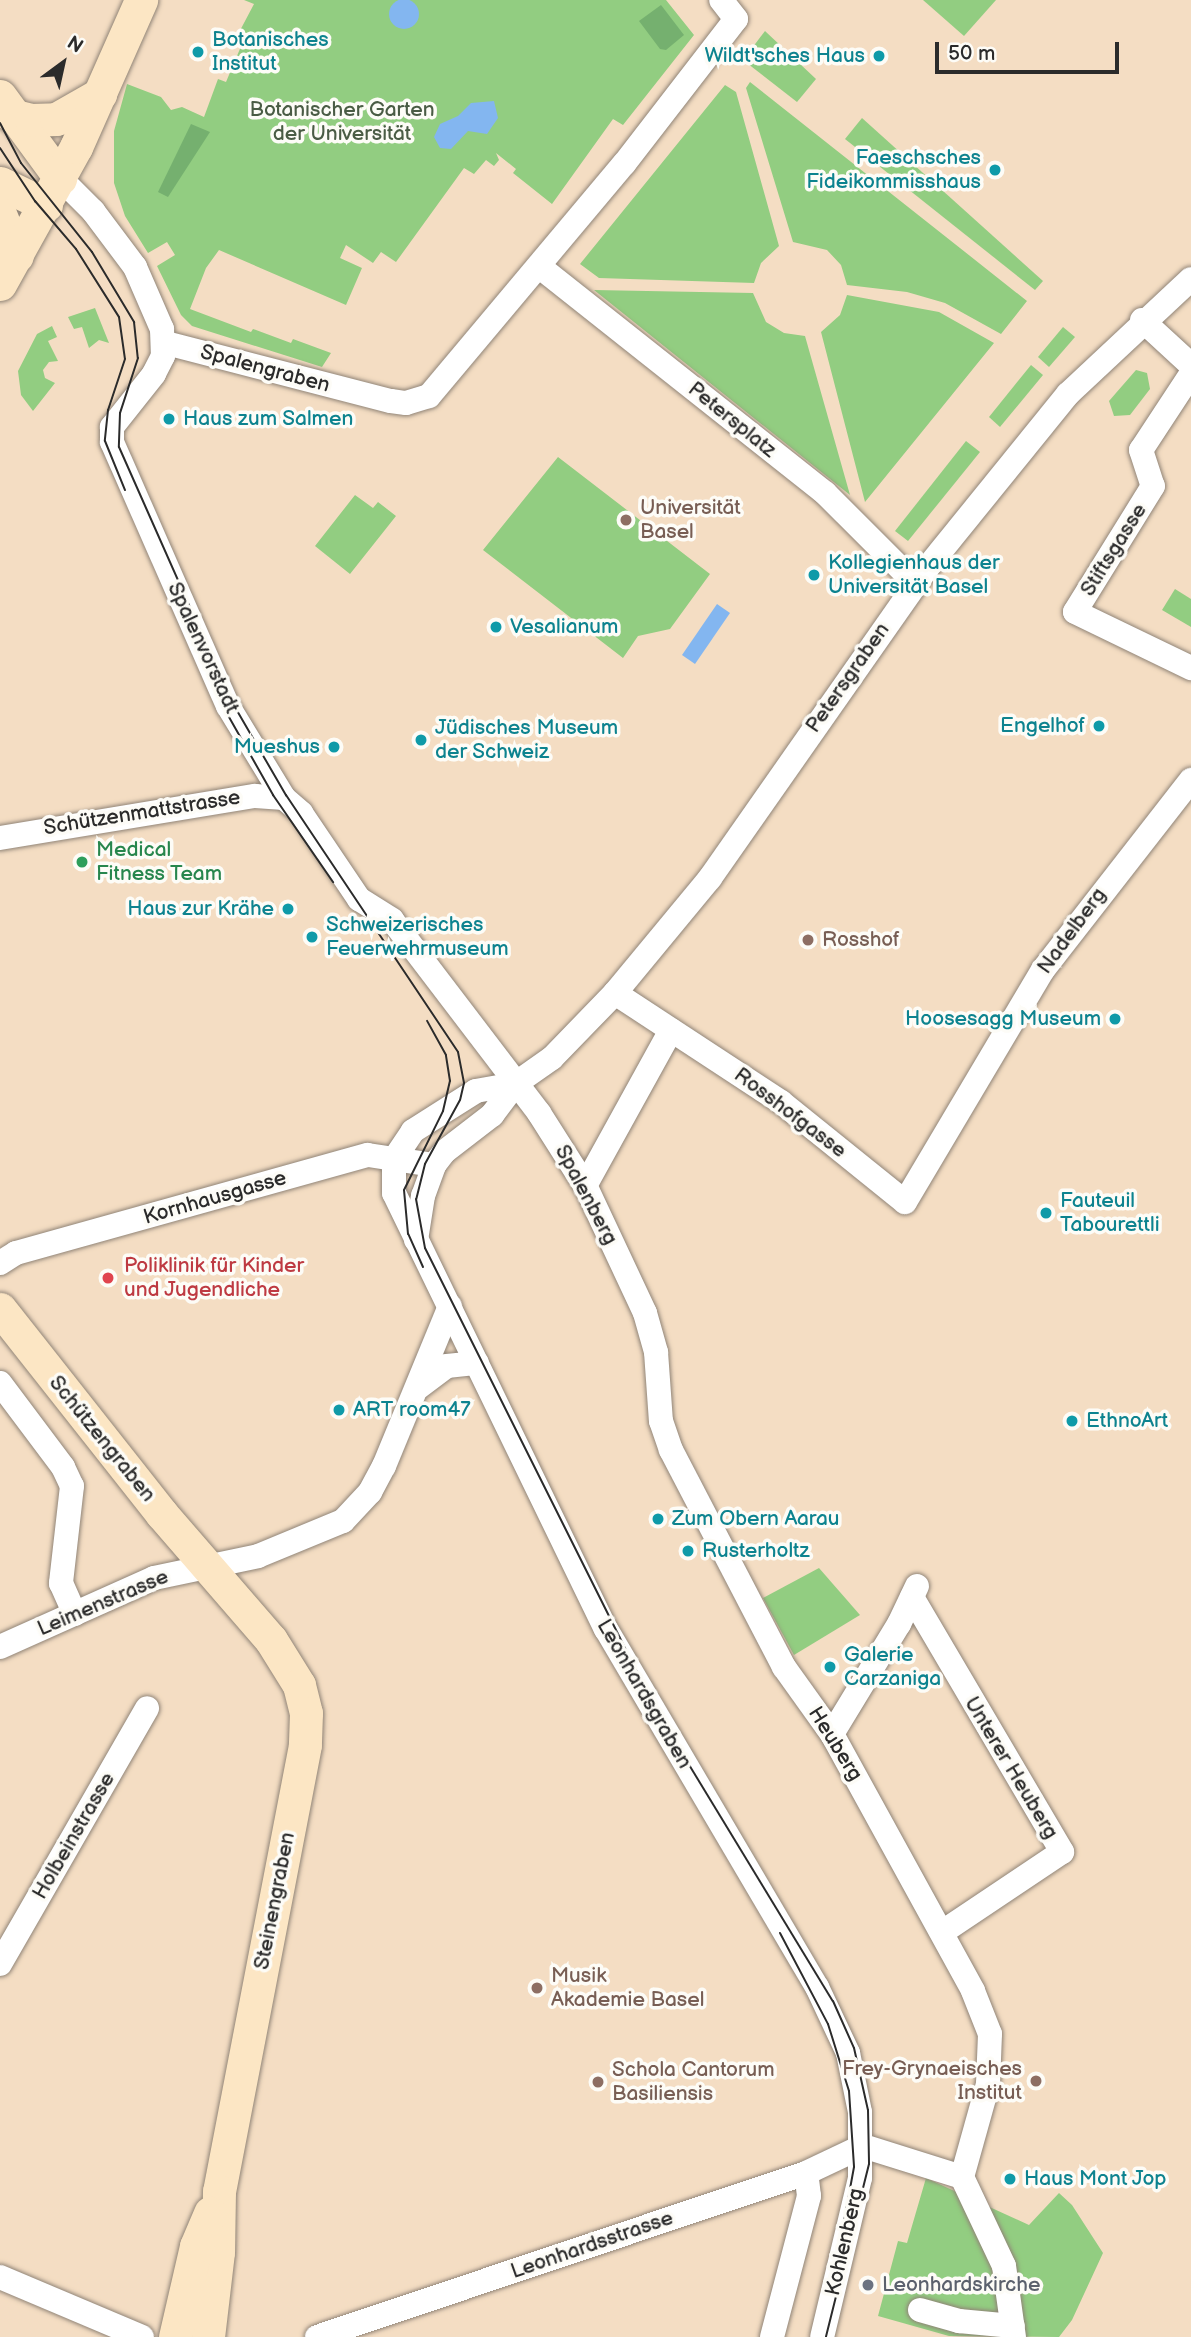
<!DOCTYPE html>
<html>
<head>
<meta charset="utf-8">
<style>
	body { margin:0 }
	#map { position:relative; width:1191px; height:2337px; overflow:hidden; background:#f4ddc3; font-family:"Balsamiq Sans",sans-serif }
	div>[style] { position:absolute }
	[style*='--x'] { left:calc(var(--x)*1px); top:calc(var(--y)*1px); width:calc(var(--w)*1px); rotate:calc(var(--a)*1deg) }
	.green>* { inset:0; background:#92cd81 }
	.forest>* { inset:0; background:#75b06f }
	.water>* { inset:0; background:#83b6f0 }
	.round { border-radius:50% }
	.roads { filter:drop-shadow(0 0 2px #908477) drop-shadow(0 0 2px #908477) }
	.minor>* { height:24px; margin:-12px; padding:0 12px; transform-origin:12px; border-radius:12px; background:#fff }
	.secondary>* { height:33px; margin:-16.5px; padding:0 16.5px; transform-origin:16.5px; border-radius:16.5px; background:#fce6c4 }
	.tram>* { height:2px; margin:-1px; padding:0 1px; transform-origin:1px; border-radius:1px; background:#2b2b2b }
	.dots>* { width:19px; height:19px; translate:-50% -50%; box-sizing:border-box; border:4px solid #fdfcf7; border-radius:50% }
	span { translate:-50% -50%; white-space:nowrap; text-align:center; line-height:1.15; -webkit-text-stroke:7px #fdfcf7; paint-order:stroke }
	.culture-label { font-size:21px; color:#0d838f }
	.left { translate:0 -50%; text-align:left }
	.right { translate:-100% -50%; text-align:right }
	.park-label { font-size:21px; color:#4a5c45 }
	.street-label { font-size:21px; color:#2b2b2b }
	.education-label { font-size:21px; color:#785e54 }
	.leisure-label { font-size:21px; color:#27864d }
	.health-label { font-size:21px; color:#be3a42 }
	.worship-label { font-size:21px; color:#5b616d }
	.north { position:absolute; left:28px; top:28px; width:70px; height:70px; -webkit-text-stroke:5px #fdfcf7; paint-order:stroke; rotate:33deg; font-size:19px; font-weight:700; line-height:28px; text-align:center; color:#2b2b2b }
	.north::after { content:''; display:block; margin:auto; width:24px; height:32px; background:#2b2b2b; clip-path:polygon(50% 0,100% 100%,50% 72%,0 100%) }
	.scale { position:absolute; left:935px; top:42px; width:184px; height:32px; box-sizing:border-box; border:4px solid #2b2b2b; border-top:0; padding-left:9px; font-size:21px; line-height:24px; white-space:nowrap; color:#2b2b2b; -webkit-text-stroke:5px #fdfcf7; paint-order:stroke }
</style>
</head>
<body>
<div id="map">
	<div class="green">
		<div style="clip-path:polygon(244px 0,666px 0,694px 35px,623px 125px,613px 119px,552px 204px,513px 173px,516px 169px,496px 153px,499px 160px,494px 166px,486px 160px,474px 174px,464px 168px,396px 262px,381px 252px,373px 263px,346px 245px,340px 258px,362px 268px,346px 305px,219px 250px,206px 268px,190px 309px,251px 332px,253px 329px,291px 343px,293px 339px,331px 353px,322px 367px,192px 326px,181px 315px,157px 266px,175px 255px,167px 242px,148px 253px,125px 216px,114px 183px,114px 131px,127px 84px,161px 97px,171px 110px,182px 107px,204px 117px,218px 79px,226px 82px,242px 44px,235px 40px,254px 4px)"></div>
		<div style="clip-path:polygon(923px 0,996px 0,964px 36px)"></div>
		<div style="clip-path:polygon(765px 31px,816px 79px,797px 102px,743px 60px)"></div>
		<div style="clip-path:polygon(750px 82px,1027px 301px,1001px 334px,945px 303px,907px 292px,847px 285px,841px 265px,827px 250px,793px 242px,746px 88px)"></div>
		<div style="clip-path:polygon(725px 85px,736px 92px,779px 246px,761px 263px,754px 283px,599px 278px,580px 264px)"></div>
		<div style="clip-path:polygon(862px 118px,1043px 281px,1035px 290px,845px 139px)"></div>
		<div style="clip-path:polygon(594px 290px,753px 293px,766px 322px,784px 333px,805px 336px,850px 495px)"></div>
		<div style="clip-path:polygon(847px 295px,939px 312px,994px 343px,865px 502px,821px 332px,840px 315px)"></div>
		<div style="clip-path:polygon(95px 308px,109px 343px,99px 340px,89px 348px,82px 327px,74px 329px,68px 317px)"></div>
		<div style="clip-path:polygon(52px 326px,57px 337px,48px 341px,58px 361px,49px 362px,43px 370px,45px 378px,55px 383px,33px 411px,21px 395px,18px 371px,37px 334px)"></div>
		<div style="clip-path:polygon(1063px 327px,1075px 337px,1049px 367px,1038px 357px)"></div>
		<div style="clip-path:polygon(1031px 365px,1043px 375px,1000px 427px,989px 417px)"></div>
		<div style="clip-path:polygon(1136px 370px,1147px 373px,1150px 389px,1130px 415px,1114px 416px,1109px 401px)"></div>
		<div style="clip-path:polygon(966px 441px,980px 452px,908px 541px,895px 531px)"></div>
		<div style="clip-path:polygon(558px 457px,710px 574px,670px 629px,638px 636px,623px 658px,483px 550px)"></div>
		<div style="clip-path:polygon(355px 495px,373px 508px,378px 502px,396px 516px,350px 574px,315px 546px)"></div>
		<div style="clip-path:polygon(1175px 589px,1191px 599px,1191px 627px,1162px 610px)"></div>
		<div style="clip-path:polygon(819px 1568px,860px 1615px,794px 1655px,763px 1598px)"></div>
		<div style="clip-path:polygon(926px 2178px,1029px 2225px,1059px 2193px,1072px 2205px,1103px 2253px,1072px 2320px,1059px 2337px,949px 2336px,878px 2316px,898px 2241px,907px 2243px)"></div>
	</div>
	<div class="forest">
		<div style="clip-path:polygon(661px 5px,684px 35px,666px 50px,660px 49px,639px 21px)"></div>
		<div style="clip-path:polygon(191px 124px,210px 132px,168px 197px,158px 192px)"></div>
	</div>
	<div class="water">
		<div class="round" style="left:389px;top:-1px;width:30px;height:30px"></div>
		<div style="clip-path:polygon(494px 101px,498px 118px,487px 134px,468px 131px,451px 149px,440px 148px,434px 137px,440px 124px,458px 116px,471px 103px)"></div>
		<div style="clip-path:polygon(717px 604px,730px 613px,695px 664px,682px 655px)"></div>
	</div>
	<div class="roads">
		<div class="minor">
			<div style="--x:60;--y:178;--w:47;--a:45"></div>
			<div style="--x:93;--y:211;--w:70;--a:53.1"></div>
			<div style="--x:135;--y:267;--w:68;--a:66.5"></div>
			<div style="--x:162;--y:329;--w:27;--a:88"></div>
			<div style="--x:163;--y:356;--w:20;--a:117"></div>
			<div style="--x:154;--y:374;--w:68;--a:128.4"></div>
			<div style="--x:112;--y:427;--w:15;--a:90"></div>
			<div style="--x:112;--y:442;--w:288;--a:66.3"></div>
			<div style="--x:228;--y:706;--w:108;--a:58.7"></div>
			<div style="--x:284;--y:798;--w:23;--a:41"></div>
			<div style="--x:301;--y:813;--w:104;--a:56"></div>
			<div style="--x:359;--y:899;--w:39;--a:32"></div>
			<div style="--x:392;--y:920;--w:243;--a:52.7"></div>
			<div style="--x:539;--y:1113;--w:88;--a:57.6"></div>
			<div style="--x:586;--y:1187;--w:139;--a:64.9"></div>
			<div style="--x:645;--y:1313;--w:41;--a:74.2"></div>
			<div style="--x:656;--y:1352;--w:69;--a:85.9"></div>
			<div style="--x:661;--y:1421;--w:31;--a:71"></div>
			<div style="--x:671;--y:1450;--w:245;--a:62.5"></div>
			<div style="--x:784;--y:1667;--w:82;--a:54.4"></div>
			<div style="--x:832;--y:1734;--w:293;--a:61.2"></div>
			<div style="--x:973;--y:1991;--w:46;--a:68.4"></div>
			<div style="--x:990;--y:2034;--w:50;--a:92.3"></div>
			<div style="--x:988;--y:2084;--w:97;--a:105.6"></div>
			<div style="--x:540;--y:267;--w:364;--a:38.4"></div>
			<div style="--x:825;--y:493;--w:127;--a:45"></div>
			<div style="--x:1142;--y:320;--w:67;--a:42.6"></div>
			<div style="--x:166;--y:343;--w:232;--a:14.5"></div>
			<div style="--x:391;--y:401;--w:15;--a:8"></div>
			<div style="--x:406;--y:403;--w:24;--a:-17"></div>
			<div style="--x:429;--y:396;--w:303;--a:-50"></div>
			<div style="--x:624;--y:164;--w:183;--a:-52.3"></div>
			<div style="--x:736;--y:19;--w:24;--a:-128"></div>
			<div style="--x:1191;--y:374;--w:91;--a:123.3"></div>
			<div style="--x:1141;--y:450;--w:38;--a:72"></div>
			<div style="--x:1153;--y:486;--w:148;--a:121.8"></div>
			<div style="--x:1075;--y:612;--w:129;--a:25.8"></div>
			<div style="--x:0;--y:838;--w:258;--a:-9.4"></div>
			<div style="--x:255;--y:796;--w:29;--a:4"></div>
			<div style="--x:615;--y:993;--w:199;--a:33.3"></div>
			<div style="--x:781;--y:1102;--w:159;--a:38.9"></div>
			<div style="--x:905;--y:1202;--w:270;--a:-59.3"></div>
			<div style="--x:1043;--y:970;--w:241;--a:-52.1"></div>
			<div style="--x:515;--y:1084;--w:40;--a:170"></div>
			<div style="--x:476;--y:1091;--w:75;--a:147.6"></div>
			<div style="--x:413;--y:1131;--w:34;--a:124"></div>
			<div style="--x:394;--y:1159;--w:34;--a:90"></div>
			<div style="--x:394;--y:1193;--w:485;--a:64.1"></div>
			<div style="--x:606;--y:1629;--w:416;--a:59.5"></div>
			<div style="--x:817;--y:1987;--w:73;--a:64.8"></div>
			<div style="--x:848;--y:2053;--w:60;--a:78.5"></div>
			<div style="--x:860;--y:2112;--w:66;--a:90"></div>
			<div style="--x:860;--y:2178;--w:163;--a:103.4"></div>
			<div style="--x:585;--y:1186;--w:178;--a:-61.1"></div>
			<div style="--x:416;--y:1240;--w:45;--a:-81"></div>
			<div style="--x:423;--y:1196;--w:33;--a:-70"></div>
			<div style="--x:434;--y:1165;--w:16;--a:-52"></div>
			<div style="--x:444;--y:1152;--w:61;--a:-37.6"></div>
			<div style="--x:492;--y:1115;--w:39;--a:-53"></div>
			<div style="--x:515;--y:1084;--w:45;--a:-35.1"></div>
			<div style="--x:552;--y:1058;--w:91;--a:-45.9"></div>
			<div style="--x:615;--y:993;--w:149;--a:-50.4"></div>
			<div style="--x:710;--y:878;--w:378;--a:-55"></div>
			<div style="--x:927;--y:568;--w:224;--a:-51"></div>
			<div style="--x:1068;--y:394;--w:168;--a:-43.1"></div>
			<div style="--x:0;--y:1263;--w:19;--a:-32"></div>
			<div style="--x:16;--y:1253;--w:365;--a:-15.6"></div>
			<div style="--x:368;--y:1155;--w:67;--a:8.6"></div>
			<div style="--x:0;--y:1383;--w:105;--a:53.1"></div>
			<div style="--x:63;--y:1467;--w:21;--a:65"></div>
			<div style="--x:72;--y:1486;--w:98;--a:96.5"></div>
			<div style="--x:61;--y:1583;--w:34;--a:66"></div>
			<div style="--x:419;--y:1387;--w:35;--a:-37"></div>
			<div style="--x:447;--y:1366;--w:30;--a:-6"></div>
			<div style="--x:912;--y:1597;--w:296;--a:59.5"></div>
			<div style="--x:1062;--y:1852;--w:142;--a:146.2"></div>
			<div style="--x:0;--y:1647;--w:169;--a:-24.1"></div>
			<div style="--x:154;--y:1578;--w:106;--a:-11.9"></div>
			<div style="--x:258;--y:1556;--w:92;--a:-22.4"></div>
			<div style="--x:343;--y:1521;--w:40;--a:-47"></div>
			<div style="--x:370;--y:1492;--w:30;--a:-62"></div>
			<div style="--x:384;--y:1466;--w:173;--a:-67.6"></div>
			<div style="--x:832;--y:1734;--w:129;--a:-58.7"></div>
			<div style="--x:899;--y:1624;--w:42;--a:-64.7"></div>
			<div style="--x:0;--y:1964;--w:295;--a:-60.1"></div>
			<div style="--x:863;--y:2146;--w:104;--a:17.4"></div>
			<div style="--x:962;--y:2177;--w:98;--a:64.7"></div>
			<div style="--x:1004;--y:2266;--w:72;--a:82"></div>
			<div style="--x:0;--y:2277;--w:154;--a:22.9"></div>
			<div style="--x:920;--y:2310;--w:41;--a:15.8"></div>
			<div style="--x:959;--y:2321;--w:54;--a:5.3"></div>
			<div style="--x:317;--y:2337;--w:516;--a:-18.54"></div>
			<div style="--x:806;--y:2173;--w:63;--a:-25.3"></div>
			<div style="--x:772;--y:2337;--w:146;--a:-75.3"></div>
			<div style="--x:809;--y:2196;--w:23;--a:-97"></div>
		</div>
		<div class="secondary">
			<div style="--x:0;--y:96;--w:102;--a:53.8"></div>
			<div style="--x:11;--y:115;--w:21;--a:14"></div>
			<div style="--x:31;--y:120;--w:25;--a:-2"></div>
			<div style="--x:56;--y:119;--w:51;--a:-29.6"></div>
			<div style="--x:0;--y:183;--w:51;--a:25.6"></div>
			<div style="--x:0;--y:214;--w:45;--a:68"></div>
			<div style="--x:0;--y:284;--w:157;--a:-61"></div>
			<div style="--x:76;--y:147;--w:161;--a:-66.1"></div>
			<div style="--x:0;--y:1309;--w:260;--a:51.7"></div>
			<div style="--x:161;--y:1513;--w:168;--a:49.1"></div>
			<div style="--x:271;--y:1640;--w:53;--a:58.1"></div>
			<div style="--x:299;--y:1685;--w:29;--a:76"></div>
			<div style="--x:306;--y:1713;--w:32;--a:92"></div>
			<div style="--x:305;--y:1745;--w:454;--a:100.9"></div>
			<div style="--x:219;--y:2191;--w:61;--a:90.9"></div>
			<div style="--x:218;--y:2252;--w:86;--a:96.7"></div>
			<div style="--x:175;--y:2337;--w:93;--a:-77"></div>
			<div style="--x:196;--y:2246;--w:36;--a:-67"></div>
		</div>
	</div>
	<div class="tram">
		<div style="--x:0;--y:123;--w:45;--a:62.3"></div>
		<div style="--x:21;--y:163;--w:114;--a:51.4"></div>
		<div style="--x:92;--y:252;--w:82;--a:59"></div>
		<div style="--x:134;--y:322;--w:36;--a:84"></div>
		<div style="--x:138;--y:358;--w:58;--a:108.1"></div>
		<div style="--x:120;--y:413;--w:34;--a:92"></div>
		<div style="--x:119;--y:447;--w:279;--a:66.1"></div>
		<div style="--x:232;--y:702;--w:108;--a:59.9"></div>
		<div style="--x:286;--y:795;--w:309;--a:56.2"></div>
		<div style="--x:458;--y:1052;--w:32;--a:79"></div>
		<div style="--x:464;--y:1083;--w:17;--a:103"></div>
		<div style="--x:460;--y:1100;--w:73;--a:118.7"></div>
		<div style="--x:425;--y:1164;--w:36;--a:104"></div>
		<div style="--x:416;--y:1199;--w:50;--a:79.6"></div>
		<div style="--x:425;--y:1248;--w:519;--a:63.43"></div>
		<div style="--x:657;--y:1712;--w:338;--a:58.7"></div>
		<div style="--x:833;--y:2001;--w:51;--a:65.9"></div>
		<div style="--x:854;--y:2048;--w:64;--a:77.3"></div>
		<div style="--x:868;--y:2110;--w:54;--a:88.9"></div>
		<div style="--x:869;--y:2164;--w:178;--a:104"></div>
		<div style="--x:0;--y:148;--w:64;--a:56.6"></div>
		<div style="--x:35;--y:201;--w:63;--a:49.5"></div>
		<div style="--x:76;--y:249;--w:80;--a:57.7"></div>
		<div style="--x:119;--y:317;--w:42;--a:81.9"></div>
		<div style="--x:125;--y:359;--w:54;--a:108.4"></div>
		<div style="--x:108;--y:410;--w:31;--a:96"></div>
		<div style="--x:105;--y:441;--w:53;--a:67.8"></div>
		<div style="--x:225;--y:710;--w:98;--a:60.5"></div>
		<div style="--x:273;--y:795;--w:106;--a:55.4"></div>
		<div style="--x:423;--y:1267;--w:36;--a:-114"></div>
		<div style="--x:408;--y:1234;--w:44;--a:-95.2"></div>
		<div style="--x:404;--y:1190;--w:88;--a:-63.7"></div>
		<div style="--x:443;--y:1111;--w:31;--a:-77"></div>
		<div style="--x:450;--y:1081;--w:26;--a:-99"></div>
		<div style="--x:446;--y:1055;--w:39;--a:-119"></div>
		<div style="--x:780;--y:1933;--w:103;--a:62.2"></div>
		<div style="--x:828;--y:2024;--w:70;--a:72.6"></div>
		<div style="--x:849;--y:2091;--w:76;--a:86.2"></div>
		<div style="--x:854;--y:2167;--w:72;--a:100.4"></div>
	</div>
	<div class="dots">
		<div style="left:198px;top:52px;background:#0f9aa8"></div>
		<div style="left:879px;top:56px;background:#0f9aa8"></div>
		<div style="left:995px;top:170px;background:#0f9aa8"></div>
		<div style="left:169px;top:419px;background:#0f9aa8"></div>
		<div style="left:626px;top:520px;background:#8d6e63"></div>
		<div style="left:814px;top:575px;background:#0f9aa8"></div>
		<div style="left:496px;top:627px;background:#0f9aa8"></div>
		<div style="left:1099px;top:726px;background:#0f9aa8"></div>
		<div style="left:421px;top:740px;background:#0f9aa8"></div>
		<div style="left:334px;top:747px;background:#0f9aa8"></div>
		<div style="left:82px;top:862px;background:#2e9e5b"></div>
		<div style="left:288px;top:909px;background:#0f9aa8"></div>
		<div style="left:312px;top:937px;background:#0f9aa8"></div>
		<div style="left:808px;top:940px;background:#8d6e63"></div>
		<div style="left:1115px;top:1019px;background:#0f9aa8"></div>
		<div style="left:1046px;top:1213px;background:#0f9aa8"></div>
		<div style="left:108px;top:1278px;background:#e0444e"></div>
		<div style="left:339px;top:1410px;background:#0f9aa8"></div>
		<div style="left:1072px;top:1421px;background:#0f9aa8"></div>
		<div style="left:658px;top:1519px;background:#0f9aa8"></div>
		<div style="left:688px;top:1551px;background:#0f9aa8"></div>
		<div style="left:830px;top:1667px;background:#0f9aa8"></div>
		<div style="left:537px;top:1988px;background:#8d6e63"></div>
		<div style="left:1036px;top:2081px;background:#8d6e63"></div>
		<div style="left:598px;top:2082px;background:#8d6e63"></div>
		<div style="left:1010px;top:2179px;background:#0f9aa8"></div>
		<div style="left:868px;top:2285px;background:#6b7280"></div>
	</div>
	<div class="culture-label">
		<span class="left" style="left:212px;top:52px">Botanisches<br>Institut</span>
		<span class="right" style="left:865px;top:56px">Wildt'sches Haus</span>
		<span class="right" style="left:981px;top:170px">Faeschsches<br>Fideikommisshaus</span>
		<span class="left" style="left:183px;top:419px">Haus zum Salmen</span>
		<span class="left" style="left:828px;top:575px">Kollegienhaus der<br>Universität Basel</span>
		<span class="left" style="left:510px;top:627px">Vesalianum</span>
		<span class="right" style="left:1085px;top:726px">Engelhof</span>
		<span class="left" style="left:435px;top:740px">Jüdisches Museum<br>der Schweiz</span>
		<span class="right" style="left:320px;top:747px">Mueshus</span>
		<span class="right" style="left:274px;top:909px">Haus zur Krähe</span>
		<span class="left" style="left:326px;top:937px">Schweizerisches<br>Feuerwehrmuseum</span>
		<span class="right" style="left:1101px;top:1019px">Hoosesagg Museum</span>
		<span class="left" style="left:1060px;top:1213px">Fauteuil<br>Tabourettli</span>
		<span class="left" style="left:353px;top:1410px">ART room47</span>
		<span class="left" style="left:1086px;top:1421px">EthnoArt</span>
		<span class="left" style="left:672px;top:1519px">Zum Obern Aarau</span>
		<span class="left" style="left:702px;top:1551px">Rusterholtz</span>
		<span class="left" style="left:844px;top:1667px">Galerie<br>Carzaniga</span>
		<span class="left" style="left:1024px;top:2179px">Haus Mont Jop</span>
	</div>
	<div class="park-label">
		<span style="left:342px;top:122px">Botanischer Garten<br>der Universität</span>
	</div>
	<div class="street-label">
		<span style="left:265px;top:369px;rotate:15deg">Spalengraben</span>
		<span style="left:732px;top:420px;rotate:39deg">Petersplatz</span>
		<span style="left:1114px;top:550px;rotate:-58deg">Stiftsgasse</span>
		<span style="left:203px;top:648px;rotate:65deg">Spalenvorstadt</span>
		<span style="left:848px;top:678px;rotate:-55deg">Petersgraben</span>
		<span style="left:142px;top:813px;rotate:-9deg">Schützenmattstrasse</span>
		<span style="left:1072px;top:931px;rotate:-54deg">Nadelberg</span>
		<span style="left:790px;top:1113px;rotate:37deg">Rosshofgasse</span>
		<span style="left:586px;top:1195px;rotate:62deg">Spalenberg</span>
		<span style="left:215px;top:1198px;rotate:-16deg">Kornhausgasse</span>
		<span style="left:102px;top:1439px;rotate:51deg">Schützengraben</span>
		<span style="left:103px;top:1603px;rotate:-23deg">Leimenstrasse</span>
		<span style="left:644px;top:1694px;rotate:60deg">Leonhardsgraben</span>
		<span style="left:835px;top:1744px;rotate:58deg">Heuberg</span>
		<span style="left:1011px;top:1768px;rotate:59deg">Unterer Heuberg</span>
		<span style="left:74px;top:1836px;rotate:-60deg">Holbeinstrasse</span>
		<span style="left:275px;top:1901px;rotate:-79deg">Steinengraben</span>
		<span style="left:845px;top:2242px;rotate:-77deg">Kohlenberg</span>
		<span style="left:592px;top:2245px;rotate:-19deg">Leonhardsstrasse</span>
	</div>
	<div class="education-label">
		<span class="left" style="left:640px;top:520px">Universität<br>Basel</span>
		<span class="left" style="left:822px;top:940px">Rosshof</span>
		<span class="left" style="left:551px;top:1988px">Musik<br>Akademie Basel</span>
		<span class="right" style="left:1022px;top:2081px">Frey-Grynaeisches<br>Institut</span>
		<span class="left" style="left:612px;top:2082px">Schola Cantorum<br>Basiliensis</span>
	</div>
	<div class="leisure-label">
		<span class="left" style="left:96px;top:862px">Medical<br>Fitness Team</span>
	</div>
	<div class="health-label">
		<span class="left" style="left:124px;top:1278px">Poliklinik für Kinder<br>und Jugendliche</span>
	</div>
	<div class="worship-label">
		<span class="left" style="left:882px;top:2285px">Leonhardskirche</span>
	</div>
	<div class="north">N</div>
	<div class="scale">50 m</div>
</div>
</body>
</html>
